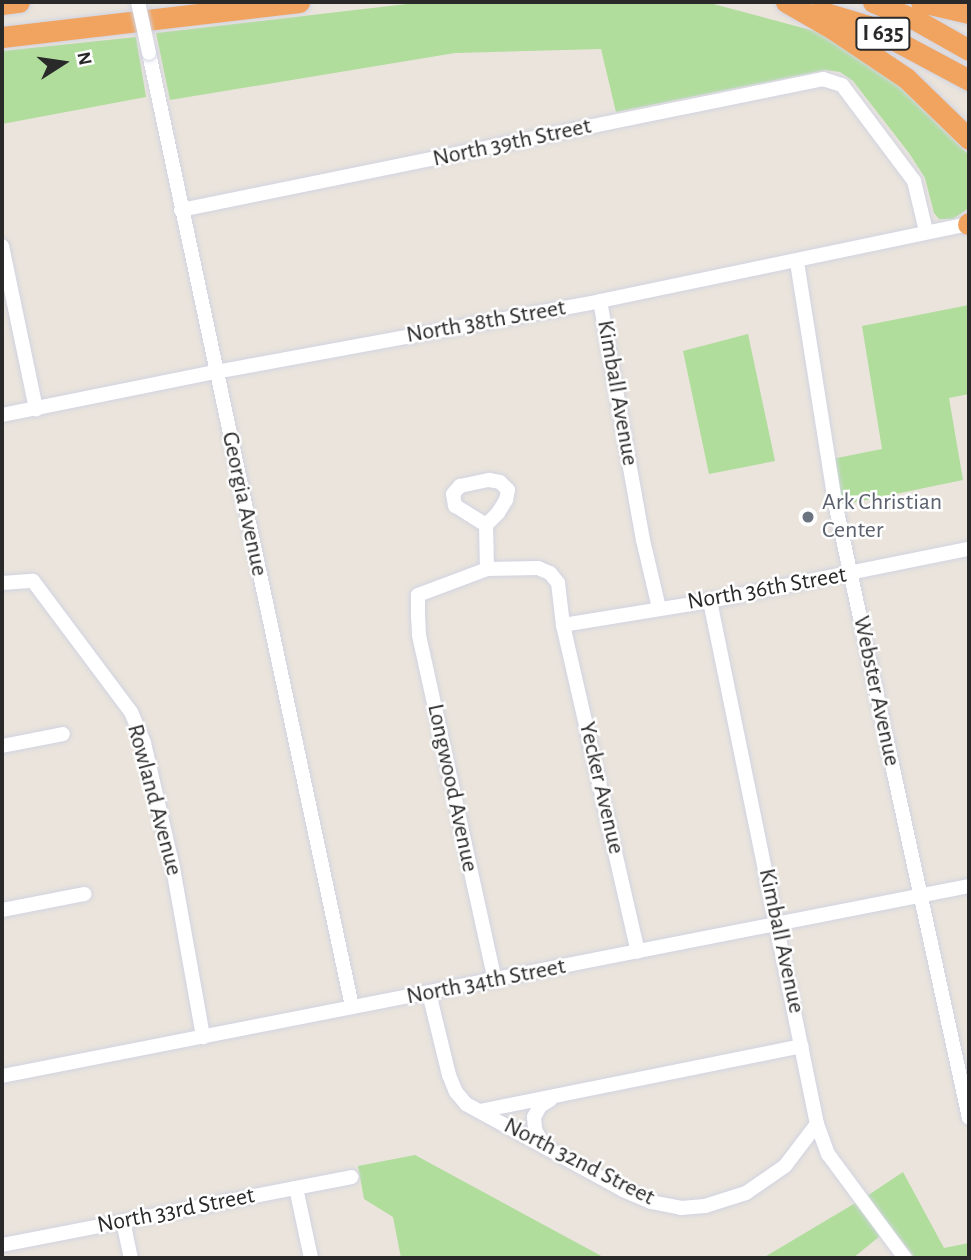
<!DOCTYPE html>
<html>
<head>
<meta charset="utf-8">
<style>
	body { margin:0 }
	#map { position:relative; width:971px; height:1260px; overflow:hidden; background:#eae4dc; font-family:"Alegreya Sans",sans-serif }
	div>[style] { position:absolute }
	[style*='--x'] { left:calc(var(--x)*1px); top:calc(var(--y)*1px); width:calc(var(--w)*1px); rotate:calc(var(--a)*1deg) }
	.green>* { inset:0; background:#b0dd9c }
	.roads { filter:drop-shadow(0 0 2px #d1d3e1) drop-shadow(0 0 2px #d1d3e1) }
	.minor>* { height:14px; margin:-7px; padding:0 7px; transform-origin:7px; border-radius:7px; background:#fff }
	.highway>* { height:21px; margin:-10.5px; padding:0 10.5px; transform-origin:10.5px; border-radius:10.5px; background:#f1a45f }
	.bridges { filter:drop-shadow(0 0 2px #d1d3e1) drop-shadow(0 0 2px #d1d3e1) }
	.minor-bridge>* { height:14px; margin:-7px; padding:0 7px; transform-origin:7px; border-radius:7px; background:#fff }
	.dots>* { width:19px; height:19px; translate:-50% -50%; box-sizing:border-box; border:4px solid #fff; border-radius:50% }
	span { translate:-50% -50%; white-space:nowrap; text-align:center; line-height:1.15; -webkit-text-stroke:5px #fff; paint-order:stroke }
	.shield-label span { padding:2px 5px; background:#fff; border:2px solid; border-radius:5px; -webkit-text-stroke-width:0 }
	.shield-label { font-size:23px; color:#292929; font-weight:700 }
	.street-label { font-size:24px; color:#292929 }
	.worship-label { font-size:24px; color:#5b616d }
	.left { translate:0 -50%; text-align:left }
	.frame { position:absolute; inset:0; border:4px solid #292929; pointer-events:none }
	.north { position:absolute; left:28px; top:28px; width:70px; height:70px; -webkit-text-stroke:5px #fff; paint-order:stroke; rotate:78deg; font-size:19px; font-weight:700; line-height:28px; text-align:center; color:#292929 }
	.north::after { content:''; display:block; margin:auto; width:24px; height:32px; background:#292929; clip-path:polygon(50% 0,100% 100%,50% 72%,0 100%) }
</style>
</head>
<body>
<div id="map">
	<div class="green">
		<div style="clip-path:polygon(424px 2px,706px 2px,818px 32px,852px 50px,896px 83px,969px 155px,969px 208px,953px 219px,939px 219px,934px 213px,925px 178px,909px 153px,853px 81px,840px 72px,825px 70px,616px 112px,601px 49px,455px 53px,170px 100px,156px 33px)"></div>
		<div style="clip-path:polygon(136px 37px,146px 97px,2px 124px,2px 51px)"></div>
		<div style="clip-path:polygon(969px 305px,969px 394px,949px 398px,963px 480px,842px 505px,832px 459px,882px 449px,862px 326px)"></div>
		<div style="clip-path:polygon(748px 334px,775px 461px,709px 474px,683px 351px)"></div>
		<div style="clip-path:polygon(415px 1155px,605px 1258px,401px 1258px,393px 1217px,364px 1199px,358px 1166px)"></div>
		<div style="clip-path:polygon(903px 1172px,944px 1248px,969px 1243px,969px 1258px,915px 1258px,867px 1196px)"></div>
		<div style="clip-path:polygon(857px 1202px,880px 1236px,853px 1258px,763px 1258px)"></div>
	</div>
	<div class="roads">
		<div class="minor">
			<div style="--x:149;--y:53;--w:974;--a:77.98"></div>
			<div style="--x:181;--y:210;--w:655;--a:-11.53"></div>
			<div style="--x:823;--y:79;--w:20;--a:18"></div>
			<div style="--x:842;--y:85;--w:120;--a:53.1"></div>
			<div style="--x:914;--y:181;--w:51;--a:76.5"></div>
			<div style="--x:2;--y:246;--w:167;--a:78.2"></div>
			<div style="--x:797;--y:262;--w:248;--a:81"></div>
			<div style="--x:836;--y:507;--w:625;--a:77.72"></div>
			<div style="--x:600;--y:301;--w:243;--a:79.8"></div>
			<div style="--x:643;--y:540;--w:70;--a:76.8"></div>
			<div style="--x:2;--y:415;--w:217;--a:-11.4"></div>
			<div style="--x:215;--y:372;--w:391;--a:-10.4"></div>
			<div style="--x:600;--y:301;--w:377;--a:-11.8"></div>
			<div style="--x:489;--y:480;--w:11;--a:10"></div>
			<div style="--x:500;--y:482;--w:11;--a:45"></div>
			<div style="--x:508;--y:490;--w:10;--a:101"></div>
			<div style="--x:506;--y:500;--w:15;--a:122"></div>
			<div style="--x:498;--y:513;--w:17;--a:135"></div>
			<div style="--x:486;--y:525;--w:36;--a:-148"></div>
			<div style="--x:455;--y:506;--w:12;--a:-99"></div>
			<div style="--x:453;--y:494;--w:11;--a:-49"></div>
			<div style="--x:460;--y:486;--w:30;--a:-12"></div>
			<div style="--x:486;--y:525;--w:44;--a:88.7"></div>
			<div style="--x:2;--y:583;--w:31;--a:-4"></div>
			<div style="--x:33;--y:581;--w:164;--a:53.2"></div>
			<div style="--x:131;--y:712;--w:34;--a:67"></div>
			<div style="--x:144;--y:743;--w:128;--a:76.9"></div>
			<div style="--x:173;--y:868;--w:172;--a:79.9"></div>
			<div style="--x:710;--y:601;--w:534;--a:78.44"></div>
			<div style="--x:817;--y:1124;--w:32;--a:70"></div>
			<div style="--x:828;--y:1154;--w:129;--a:53.5"></div>
			<div style="--x:563;--y:625;--w:149;--a:-9.3"></div>
			<div style="--x:710;--y:601;--w:264;--a:-11.4"></div>
			<div style="--x:2;--y:746;--w:62;--a:-11.1"></div>
			<div style="--x:2;--y:910;--w:84;--a:-11"></div>
			<div style="--x:495;--y:981;--w:355;--a:-102.4"></div>
			<div style="--x:419;--y:634;--w:17;--a:-93"></div>
			<div style="--x:418;--y:617;--w:22;--a:-90"></div>
			<div style="--x:418;--y:595;--w:74;--a:-20.6"></div>
			<div style="--x:487;--y:569;--w:51;--a:-1.1"></div>
			<div style="--x:538;--y:568;--w:13;--a:23"></div>
			<div style="--x:550;--y:573;--w:13;--a:51"></div>
			<div style="--x:558;--y:583;--w:42;--a:83.2"></div>
			<div style="--x:563;--y:625;--w:335;--a:77.1"></div>
			<div style="--x:429;--y:993;--w:84;--a:76.3"></div>
			<div style="--x:449;--y:1075;--w:18;--a:68"></div>
			<div style="--x:456;--y:1092;--w:16;--a:50"></div>
			<div style="--x:466;--y:1104;--w:179;--a:28.7"></div>
			<div style="--x:623;--y:1190;--w:30;--a:23"></div>
			<div style="--x:651;--y:1202;--w:31;--a:11"></div>
			<div style="--x:681;--y:1208;--w:24;--a:-5"></div>
			<div style="--x:705;--y:1206;--w:43;--a:-17.6"></div>
			<div style="--x:746;--y:1193;--w:47;--a:-34.7"></div>
			<div style="--x:785;--y:1166;--w:53;--a:-52.7"></div>
			<div style="--x:2;--y:1076;--w:985;--a:-11.12"></div>
			<div style="--x:480;--y:1111;--w:328;--a:-11.4"></div>
			<div style="--x:544;--y:1146;--w:18;--a:-119"></div>
			<div style="--x:535;--y:1130;--w:13;--a:-94"></div>
			<div style="--x:534;--y:1117;--w:13;--a:-61"></div>
			<div style="--x:540;--y:1106;--w:12;--a:-31"></div>
			<div style="--x:296;--y:1188;--w:72;--a:77.9"></div>
			<div style="--x:123;--y:1221;--w:38;--a:78"></div>
			<div style="--x:2;--y:1245;--w:356;--a:-11"></div>
		</div>
		<div class="highway">
			<div style="--x:786;--y:2;--w:54;--a:29.9"></div>
			<div style="--x:833;--y:29;--w:88;--a:33.9"></div>
			<div style="--x:906;--y:78;--w:88;--a:44.1"></div>
			<div style="--x:873;--y:2;--w:47;--a:22.7"></div>
			<div style="--x:916;--y:20;--w:61;--a:29.5"></div>
			<div style="--x:921;--y:2;--w:49;--a:12.9"></div>
			<div style="--x:2;--y:4;--w:17;--a:-7"></div>
			<div style="--x:819;--y:11;--w:51;--a:17"></div>
			<div style="--x:868;--y:26;--w:115;--a:28.1"></div>
			<div style="--x:2;--y:37;--w:299;--a:-6.7"></div>
			<div style="--x:968;--y:224;--w:1;--a:-45"></div>
		</div>
	</div>
	<div class="bridges">
		<div class="minor-bridge">
			<div style="--x:138;--y:2;--w:52;--a:77.8"></div>
		</div>
	</div>
	<div class="dots">
		<div style="left:808px;top:517px;background:#6b7280"></div>
	</div>
	<div class="shield-label">
		<span style="left:883px;top:34px">I 635</span>
	</div>
	<div class="street-label">
		<span style="left:512px;top:143px;rotate:-12deg">North 39th Street</span>
		<span style="left:486px;top:322px;rotate:-10deg">North 38th Street</span>
		<span style="left:617px;top:393px;rotate:80deg">Kimball Avenue</span>
		<span style="left:244px;top:504px;rotate:78deg">Georgia Avenue</span>
		<span style="left:767px;top:589px;rotate:-10deg">North 36th Street</span>
		<span style="left:876px;top:691px;rotate:78deg">Webster Avenue</span>
		<span style="left:452px;top:788px;rotate:78deg">Longwood Avenue</span>
		<span style="left:601px;top:788px;rotate:77deg">Yecker Avenue</span>
		<span style="left:154px;top:800px;rotate:75deg">Rowland Avenue</span>
		<span style="left:781px;top:941px;rotate:78deg">Kimball Avenue</span>
		<span style="left:486px;top:982px;rotate:-11deg">North 34th Street</span>
		<span style="left:579px;top:1162px;rotate:27deg">North 32nd Street</span>
		<span style="left:176px;top:1211px;rotate:-11deg">North 33rd Street</span>
	</div>
	<div class="worship-label">
		<span class="left" style="left:822px;top:517px">Ark Christian<br>Center</span>
	</div>
	<div class="frame"></div>
	<div class="north">N</div>
</div>
</body>
</html>
